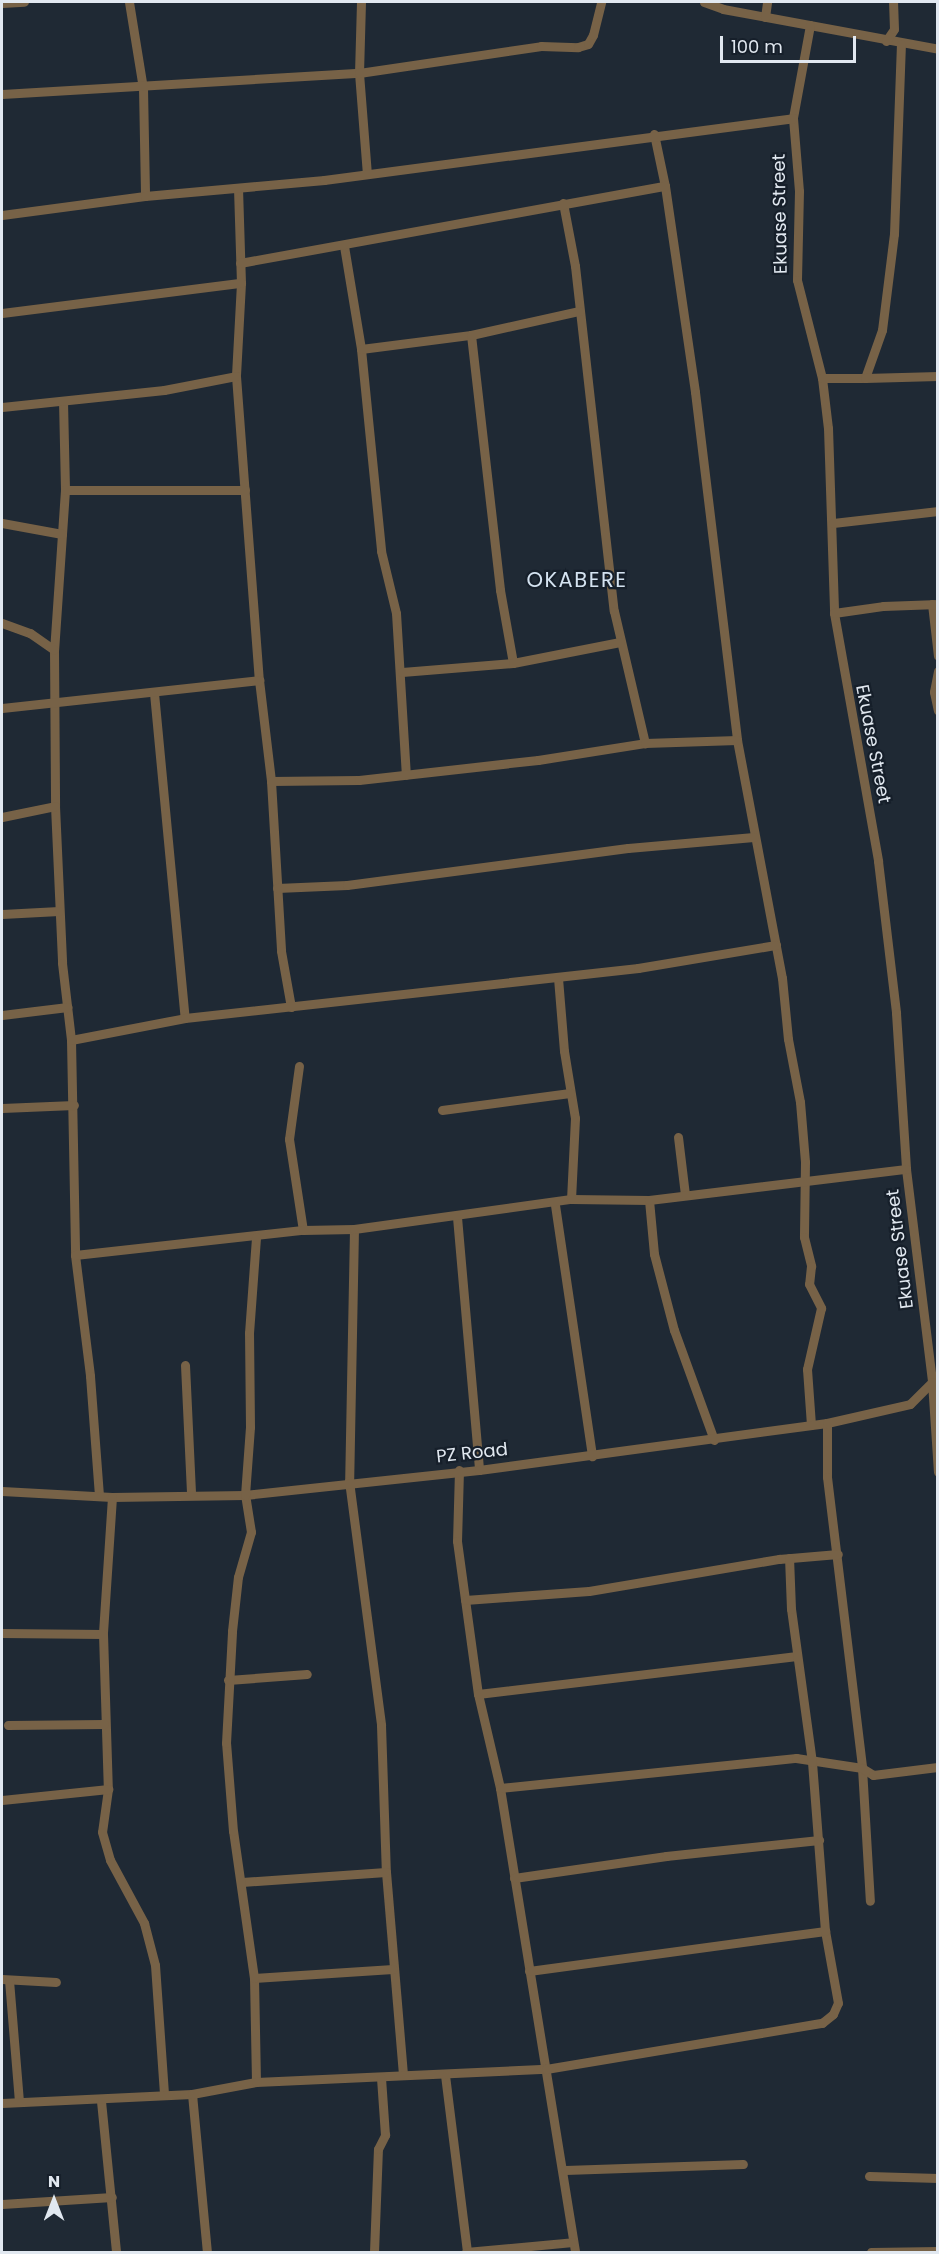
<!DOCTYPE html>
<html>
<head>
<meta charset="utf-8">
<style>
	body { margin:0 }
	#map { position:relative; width:939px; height:2254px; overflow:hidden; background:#1f2934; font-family:Poppins,sans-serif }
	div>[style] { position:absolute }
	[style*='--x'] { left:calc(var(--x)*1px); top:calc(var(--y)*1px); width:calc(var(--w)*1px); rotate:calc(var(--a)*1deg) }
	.minor>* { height:9px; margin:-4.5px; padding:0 4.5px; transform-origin:4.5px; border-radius:4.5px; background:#776247 }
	span { translate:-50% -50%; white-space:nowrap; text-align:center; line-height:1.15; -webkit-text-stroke:4.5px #161f2a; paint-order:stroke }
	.street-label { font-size:18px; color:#e1e8f0 }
	.quarter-label { font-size:21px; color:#d4e2f0; letter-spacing:1.5px }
	.frame { position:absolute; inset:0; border:3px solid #e1e8f0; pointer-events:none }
	.north { position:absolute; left:24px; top:2170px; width:60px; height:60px; -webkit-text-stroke:4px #161f2a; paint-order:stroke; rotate:0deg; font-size:16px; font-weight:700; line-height:24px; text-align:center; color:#e1e8f0 }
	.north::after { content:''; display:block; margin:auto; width:21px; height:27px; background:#e1e8f0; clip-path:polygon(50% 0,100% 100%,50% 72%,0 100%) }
	.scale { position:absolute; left:720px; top:36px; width:136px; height:27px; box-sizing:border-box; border:3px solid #e1e8f0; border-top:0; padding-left:8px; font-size:18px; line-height:21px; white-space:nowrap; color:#e1e8f0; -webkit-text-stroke:4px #161f2a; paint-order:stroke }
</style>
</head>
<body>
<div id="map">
	<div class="minor">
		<div style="--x:129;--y:2;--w:87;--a:80.8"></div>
		<div style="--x:143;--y:88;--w:108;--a:88.9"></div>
		<div style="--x:361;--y:2;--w:71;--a:91.6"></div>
		<div style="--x:359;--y:73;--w:101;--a:85.5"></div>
		<div style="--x:704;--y:2;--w:20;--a:20"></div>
		<div style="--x:723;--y:9;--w:219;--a:10.5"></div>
		<div style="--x:2;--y:3;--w:22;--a:-3"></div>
		<div style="--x:765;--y:17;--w:15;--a:-82"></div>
		<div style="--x:810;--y:25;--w:95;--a:100.4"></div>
		<div style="--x:793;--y:118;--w:73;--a:85.3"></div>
		<div style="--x:799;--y:191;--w:89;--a:91.3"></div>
		<div style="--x:797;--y:280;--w:101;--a:75.7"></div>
		<div style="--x:822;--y:378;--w:50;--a:83.2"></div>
		<div style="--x:828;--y:428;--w:185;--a:88.1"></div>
		<div style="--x:834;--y:613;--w:252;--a:79.9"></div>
		<div style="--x:878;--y:861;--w:153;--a:83.2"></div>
		<div style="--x:896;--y:1013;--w:156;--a:86.3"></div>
		<div style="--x:906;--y:1169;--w:215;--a:83"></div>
		<div style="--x:932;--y:1382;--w:90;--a:86.2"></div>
		<div style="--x:886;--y:41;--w:14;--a:-56"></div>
		<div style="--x:894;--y:29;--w:27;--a:-92"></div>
		<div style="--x:2;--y:94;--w:358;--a:-3.4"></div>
		<div style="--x:359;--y:73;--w:184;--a:-8.4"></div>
		<div style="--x:541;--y:46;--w:37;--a:2"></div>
		<div style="--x:578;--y:47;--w:10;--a:-17"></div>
		<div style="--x:588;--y:44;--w:10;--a:-61"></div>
		<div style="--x:593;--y:35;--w:34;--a:-76"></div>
		<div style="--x:654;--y:134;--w:53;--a:78.1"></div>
		<div style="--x:665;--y:186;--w:208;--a:81.7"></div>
		<div style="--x:695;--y:392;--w:351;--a:83.1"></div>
		<div style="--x:737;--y:740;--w:242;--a:79.3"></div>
		<div style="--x:782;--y:978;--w:61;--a:84.4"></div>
		<div style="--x:788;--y:1039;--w:64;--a:79.2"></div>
		<div style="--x:800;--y:1102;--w:60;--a:85.2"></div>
		<div style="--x:805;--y:1162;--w:75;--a:90.8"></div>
		<div style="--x:804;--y:1237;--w:30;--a:76"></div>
		<div style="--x:811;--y:1266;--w:18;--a:96"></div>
		<div style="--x:809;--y:1284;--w:27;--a:63"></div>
		<div style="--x:821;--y:1308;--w:63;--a:102.9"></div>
		<div style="--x:807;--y:1369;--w:56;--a:85.9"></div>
		<div style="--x:238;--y:188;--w:95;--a:88.2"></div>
		<div style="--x:241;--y:283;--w:93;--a:93.1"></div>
		<div style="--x:236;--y:376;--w:305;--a:85.7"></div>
		<div style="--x:259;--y:680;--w:102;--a:83.2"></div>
		<div style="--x:271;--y:781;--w:170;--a:86.6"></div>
		<div style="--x:281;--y:951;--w:57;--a:79.9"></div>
		<div style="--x:563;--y:203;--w:64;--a:79.2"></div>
		<div style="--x:575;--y:266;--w:347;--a:83.6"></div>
		<div style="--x:614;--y:611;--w:136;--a:76.8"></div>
		<div style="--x:2;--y:215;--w:144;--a:-7.6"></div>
		<div style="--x:145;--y:196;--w:180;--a:-5.1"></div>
		<div style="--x:324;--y:180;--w:473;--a:-7.5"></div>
		<div style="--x:344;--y:246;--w:104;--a:80.6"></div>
		<div style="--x:361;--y:349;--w:203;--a:84.3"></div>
		<div style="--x:381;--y:551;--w:64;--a:76.4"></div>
		<div style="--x:396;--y:613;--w:162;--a:86.5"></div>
		<div style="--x:240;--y:263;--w:432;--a:-10.3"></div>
		<div style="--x:2;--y:313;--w:241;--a:-7.2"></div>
		<div style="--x:471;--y:335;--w:257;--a:83.5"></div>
		<div style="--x:500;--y:590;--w:74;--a:79.9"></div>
		<div style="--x:361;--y:349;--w:111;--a:-7.3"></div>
		<div style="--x:471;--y:335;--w:111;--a:-12.5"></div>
		<div style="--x:822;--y:378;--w:43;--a:0"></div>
		<div style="--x:865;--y:378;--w:51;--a:-70.5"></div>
		<div style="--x:882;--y:330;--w:97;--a:-82.9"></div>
		<div style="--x:894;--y:234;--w:190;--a:-87.9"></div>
		<div style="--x:865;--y:378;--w:73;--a:-1.6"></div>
		<div style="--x:63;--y:401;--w:89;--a:88.7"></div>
		<div style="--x:65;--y:490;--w:160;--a:93.9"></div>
		<div style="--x:54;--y:650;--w:156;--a:89.6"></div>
		<div style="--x:55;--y:806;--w:157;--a:87.4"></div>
		<div style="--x:62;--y:963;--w:78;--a:83.3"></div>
		<div style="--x:71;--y:1040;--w:215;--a:88.9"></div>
		<div style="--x:75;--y:1255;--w:122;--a:82.9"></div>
		<div style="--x:90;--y:1376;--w:119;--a:85.7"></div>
		<div style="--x:2;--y:407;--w:163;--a:-6"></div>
		<div style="--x:164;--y:390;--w:73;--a:-11"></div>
		<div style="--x:65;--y:490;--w:180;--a:0"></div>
		<div style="--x:2;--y:523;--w:61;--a:10.4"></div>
		<div style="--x:833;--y:523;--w:106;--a:-6.5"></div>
		<div style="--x:932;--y:604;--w:52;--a:83.4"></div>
		<div style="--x:834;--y:613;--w:49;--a:-8.1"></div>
		<div style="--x:883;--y:606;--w:55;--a:-2.1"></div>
		<div style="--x:2;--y:623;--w:30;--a:20"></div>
		<div style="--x:30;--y:633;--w:29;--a:35"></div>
		<div style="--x:938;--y:671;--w:21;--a:101"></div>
		<div style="--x:934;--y:692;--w:19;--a:78"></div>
		<div style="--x:402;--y:672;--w:111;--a:-4.6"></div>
		<div style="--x:513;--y:663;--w:109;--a:-11.1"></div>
		<div style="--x:154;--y:693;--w:326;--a:84.6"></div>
		<div style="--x:2;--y:708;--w:259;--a:-6.2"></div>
		<div style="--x:271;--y:781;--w:88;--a:-0.7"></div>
		<div style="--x:359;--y:780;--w:180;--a:-6.4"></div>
		<div style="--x:538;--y:760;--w:108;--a:-9"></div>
		<div style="--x:645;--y:743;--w:92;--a:-1.9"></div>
		<div style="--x:2;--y:817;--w:54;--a:-11.7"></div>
		<div style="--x:277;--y:888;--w:70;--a:-2.5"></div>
		<div style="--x:347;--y:885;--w:283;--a:-7.5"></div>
		<div style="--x:628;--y:848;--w:126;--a:-5"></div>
		<div style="--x:2;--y:914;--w:57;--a:-3"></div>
		<div style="--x:558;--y:978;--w:73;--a:85.3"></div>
		<div style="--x:564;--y:1051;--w:68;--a:80.7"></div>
		<div style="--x:575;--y:1118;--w:81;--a:92.8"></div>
		<div style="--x:2;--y:1015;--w:66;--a:-6.9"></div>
		<div style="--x:71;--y:1040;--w:116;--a:-10.9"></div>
		<div style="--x:185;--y:1018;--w:456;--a:-6.3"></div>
		<div style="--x:638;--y:968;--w:140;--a:-9.5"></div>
		<div style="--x:299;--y:1066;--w:74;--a:97.8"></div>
		<div style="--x:289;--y:1139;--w:92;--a:81.3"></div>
		<div style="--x:2;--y:1108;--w:72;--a:-2.4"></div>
		<div style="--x:442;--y:1110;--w:129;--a:-7.6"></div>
		<div style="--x:678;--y:1137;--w:58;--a:83.1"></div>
		<div style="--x:649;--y:1200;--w:54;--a:84.7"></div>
		<div style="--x:654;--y:1254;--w:79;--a:75.3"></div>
		<div style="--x:674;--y:1330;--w:117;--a:70"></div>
		<div style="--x:555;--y:1205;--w:254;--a:81.6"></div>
		<div style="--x:457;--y:1217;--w:254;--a:85"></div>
		<div style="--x:354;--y:1229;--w:252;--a:91.1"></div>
		<div style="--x:349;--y:1481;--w:246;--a:82.5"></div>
		<div style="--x:381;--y:1725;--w:147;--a:88.1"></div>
		<div style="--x:386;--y:1872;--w:203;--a:85.2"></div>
		<div style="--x:75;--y:1255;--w:229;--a:-6.3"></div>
		<div style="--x:303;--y:1230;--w:51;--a:-1.1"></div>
		<div style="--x:354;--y:1229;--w:219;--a:-7.9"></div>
		<div style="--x:571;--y:1199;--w:78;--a:0.7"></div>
		<div style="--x:649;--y:1200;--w:259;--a:-6.9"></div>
		<div style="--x:185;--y:1365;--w:129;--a:87.3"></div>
		<div style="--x:827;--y:1423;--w:54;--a:90"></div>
		<div style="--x:827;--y:1477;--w:293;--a:83.1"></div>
		<div style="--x:862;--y:1768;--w:133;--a:86.6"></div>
		<div style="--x:459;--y:1470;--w:71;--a:91.6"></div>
		<div style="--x:457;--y:1541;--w:154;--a:82.2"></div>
		<div style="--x:478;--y:1694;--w:97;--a:76.8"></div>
		<div style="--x:500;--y:1788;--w:470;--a:80.8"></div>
		<div style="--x:2;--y:1491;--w:110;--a:3.1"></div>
		<div style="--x:112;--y:1497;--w:133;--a:-0.9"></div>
		<div style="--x:245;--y:1495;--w:235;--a:-6.1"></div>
		<div style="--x:479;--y:1470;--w:351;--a:-7.7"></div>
		<div style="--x:827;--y:1423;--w:85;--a:-12.9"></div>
		<div style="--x:910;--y:1404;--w:31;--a:-45"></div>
		<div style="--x:112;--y:1497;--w:137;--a:93.8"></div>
		<div style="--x:103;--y:1634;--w:155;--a:88.2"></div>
		<div style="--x:108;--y:1789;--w:43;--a:97.9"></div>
		<div style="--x:102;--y:1832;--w:29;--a:74"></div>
		<div style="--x:110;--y:1860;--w:72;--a:61.6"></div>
		<div style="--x:144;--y:1923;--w:43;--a:75.3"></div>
		<div style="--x:155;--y:1965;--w:128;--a:86"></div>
		<div style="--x:465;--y:1600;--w:124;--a:-4.2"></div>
		<div style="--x:589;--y:1591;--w:193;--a:-9.6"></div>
		<div style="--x:779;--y:1559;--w:59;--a:-4.8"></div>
		<div style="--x:2;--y:1633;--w:101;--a:0.6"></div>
		<div style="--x:228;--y:1680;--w:79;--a:-4.3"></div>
		<div style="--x:478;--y:1694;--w:321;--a:-6.8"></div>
		<div style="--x:8;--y:1725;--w:96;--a:-0.6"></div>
		<div style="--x:500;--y:1788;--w:298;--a:-5.8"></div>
		<div style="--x:796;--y:1758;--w:67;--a:8.6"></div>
		<div style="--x:862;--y:1768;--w:13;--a:32"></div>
		<div style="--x:873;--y:1775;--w:65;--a:-7"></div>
		<div style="--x:2;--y:1800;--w:107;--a:-5.9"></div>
		<div style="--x:514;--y:1878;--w:154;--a:-8.2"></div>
		<div style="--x:666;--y:1856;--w:154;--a:-6"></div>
		<div style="--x:242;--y:1882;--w:144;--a:-4"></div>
		<div style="--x:529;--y:1971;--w:299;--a:-7.7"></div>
		<div style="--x:254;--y:1978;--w:139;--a:-3.7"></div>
		<div style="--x:2;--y:1979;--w:54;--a:3.2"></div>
		<div style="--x:9;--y:1980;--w:122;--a:85.3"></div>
		<div style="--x:445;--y:2075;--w:178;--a:82.9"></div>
		<div style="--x:256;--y:2082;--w:104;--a:-91.1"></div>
		<div style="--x:254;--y:1978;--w:148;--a:-98.1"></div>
		<div style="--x:233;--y:1831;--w:88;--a:-94.5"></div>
		<div style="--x:226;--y:1743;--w:112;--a:-86.9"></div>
		<div style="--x:232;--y:1631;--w:54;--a:-83.7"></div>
		<div style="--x:238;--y:1577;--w:47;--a:-73.9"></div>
		<div style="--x:251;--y:1532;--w:37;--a:-99"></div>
		<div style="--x:245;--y:1495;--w:68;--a:-85.8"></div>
		<div style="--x:250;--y:1427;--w:94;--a:-90.6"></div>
		<div style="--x:249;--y:1333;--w:96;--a:-85.8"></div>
		<div style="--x:192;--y:2094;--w:159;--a:84.6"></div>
		<div style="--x:101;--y:2101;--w:152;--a:84.3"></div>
		<div style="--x:2;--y:2103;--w:190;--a:-2.7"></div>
		<div style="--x:192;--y:2094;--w:65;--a:-10.6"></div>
		<div style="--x:256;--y:2082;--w:290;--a:-2.6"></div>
		<div style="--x:546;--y:2069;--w:280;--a:-9.5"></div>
		<div style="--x:822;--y:2023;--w:14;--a:-39"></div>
		<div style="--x:833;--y:2014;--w:12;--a:-66"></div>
		<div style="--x:838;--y:2003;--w:73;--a:-100.2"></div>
		<div style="--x:825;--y:1931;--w:169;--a:-94.4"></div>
		<div style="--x:812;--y:1762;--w:154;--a:-97.8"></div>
		<div style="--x:791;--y:1609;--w:51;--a:-92.2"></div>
		<div style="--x:565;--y:2170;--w:178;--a:-1.9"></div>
		<div style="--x:869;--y:2176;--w:69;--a:1.7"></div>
		<div style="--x:2;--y:2204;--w:110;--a:-3.6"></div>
		<div style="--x:374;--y:2252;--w:103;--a:-87.8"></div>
		<div style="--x:378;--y:2149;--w:16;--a:-63"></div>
		<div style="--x:385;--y:2135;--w:57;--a:-94"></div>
		<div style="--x:466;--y:2252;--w:107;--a:-5.3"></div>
		<div style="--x:871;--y:2252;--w:67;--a:-0.9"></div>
	</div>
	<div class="street-label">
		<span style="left:780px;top:214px;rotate:-91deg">Ekuase Street</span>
		<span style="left:873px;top:744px;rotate:79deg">Ekuase Street</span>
		<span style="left:900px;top:1249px;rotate:-97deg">Ekuase Street</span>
		<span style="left:472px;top:1453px;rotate:-6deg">PZ Road</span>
	</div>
	<div class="quarter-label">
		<span style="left:577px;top:580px">OKABERE</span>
	</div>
	<div class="frame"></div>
	<div class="north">N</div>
	<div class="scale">100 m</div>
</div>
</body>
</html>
